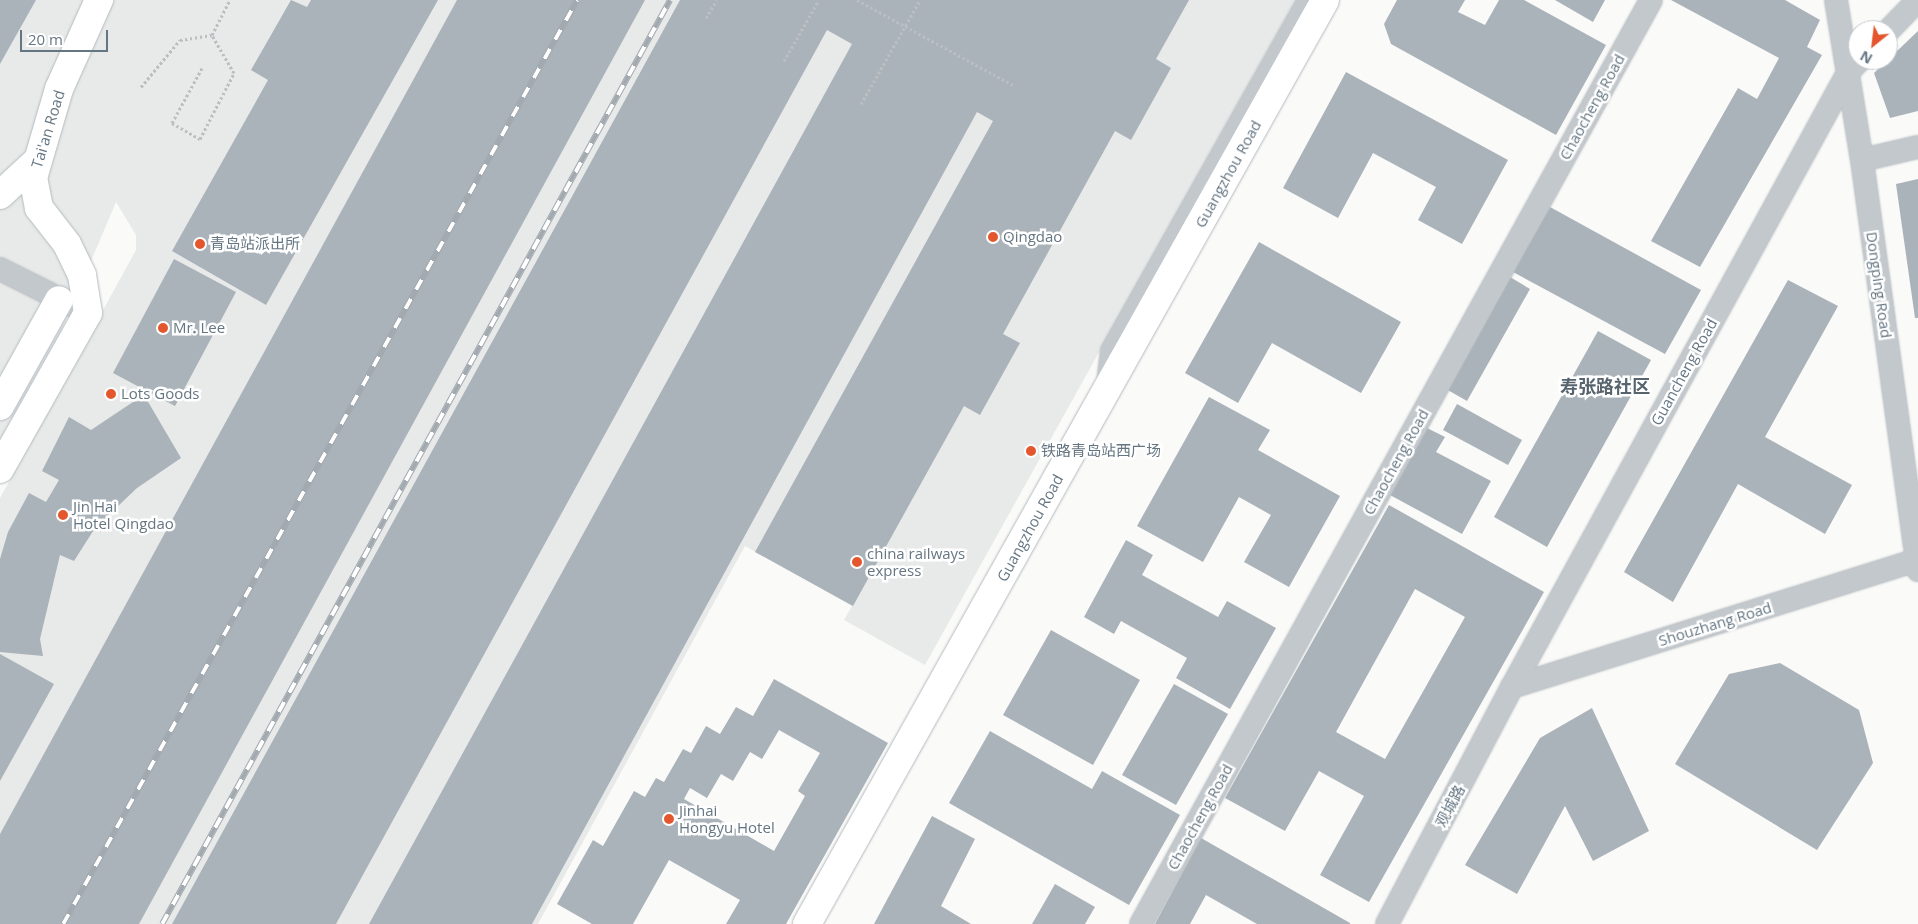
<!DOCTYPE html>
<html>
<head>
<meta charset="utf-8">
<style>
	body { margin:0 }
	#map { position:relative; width:1918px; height:924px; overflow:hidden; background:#fafaf8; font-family:"Open Sans","Noto Sans SC",sans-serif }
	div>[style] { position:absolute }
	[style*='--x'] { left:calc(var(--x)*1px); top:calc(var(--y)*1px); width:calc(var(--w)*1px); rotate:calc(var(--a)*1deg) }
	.built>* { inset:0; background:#e8e9e9 }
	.building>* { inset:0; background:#aab3b9 }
	.path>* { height:3px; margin-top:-1.5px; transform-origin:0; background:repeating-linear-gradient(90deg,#bbbfc2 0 2.5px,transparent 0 5px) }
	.roads { filter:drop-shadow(0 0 1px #b3babf) drop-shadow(0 0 1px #b3babf) }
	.lane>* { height:11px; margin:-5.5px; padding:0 5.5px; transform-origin:5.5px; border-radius:5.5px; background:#c3c8cc }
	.street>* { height:22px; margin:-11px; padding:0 11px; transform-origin:11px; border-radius:11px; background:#c3c8cc }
	.secondary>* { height:28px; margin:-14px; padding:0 14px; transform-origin:14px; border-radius:14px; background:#fff }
	.rail>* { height:5.5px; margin-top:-2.75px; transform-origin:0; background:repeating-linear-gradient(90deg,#fff 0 11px,#a2aab0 0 22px); box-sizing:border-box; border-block:1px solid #a2aab0 }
	.dots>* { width:14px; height:14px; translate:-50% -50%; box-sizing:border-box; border:2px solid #fff; border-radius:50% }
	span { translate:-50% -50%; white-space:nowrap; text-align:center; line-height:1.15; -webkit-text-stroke:5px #fff; paint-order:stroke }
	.street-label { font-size:15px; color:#657683 }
	.poi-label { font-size:15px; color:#657683 }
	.left { translate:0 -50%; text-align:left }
	.quarter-label { font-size:18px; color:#57646e; font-weight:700 }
	.north { position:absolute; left:1848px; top:20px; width:50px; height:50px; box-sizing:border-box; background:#fff; border:1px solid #c1c8cd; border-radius:50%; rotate:209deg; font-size:14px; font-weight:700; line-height:20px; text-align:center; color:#657683 }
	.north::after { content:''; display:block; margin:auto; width:18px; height:22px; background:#e4572e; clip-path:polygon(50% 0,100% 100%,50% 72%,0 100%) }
	.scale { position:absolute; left:20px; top:30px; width:88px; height:22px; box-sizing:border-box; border:2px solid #657683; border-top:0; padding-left:6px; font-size:15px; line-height:18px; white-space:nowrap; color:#657683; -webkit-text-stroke:4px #fff; paint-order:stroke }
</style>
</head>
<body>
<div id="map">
	<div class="built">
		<div style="clip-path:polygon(0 0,1295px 0,925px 665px,844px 620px,852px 606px,745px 546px,538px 924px,0 924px,0 498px,136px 250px,136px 235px,116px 202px,0 476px)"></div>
	</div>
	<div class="building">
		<div style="clip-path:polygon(0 0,36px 0,0 64px)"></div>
		<div style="clip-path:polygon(291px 0,307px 7px,311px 0,438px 0,266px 305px,172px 251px,268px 80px,251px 70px)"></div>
		<div style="clip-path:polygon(457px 0,645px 0,139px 924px,0 924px,0 834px)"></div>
		<div style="clip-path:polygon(680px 0,1189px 0,1156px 59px,1171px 68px,1131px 140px,1115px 131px,1003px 334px,1020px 343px,980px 415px,964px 406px,853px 606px,755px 552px,993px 121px,977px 112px,532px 924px,369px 924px,852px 44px,827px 30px,336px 924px,172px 924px)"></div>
		<div style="clip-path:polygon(1397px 0,1465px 0,1458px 12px,1485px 25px,1499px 0,1524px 0,1606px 45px,1556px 135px,1391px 44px,1384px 24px)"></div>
		<div style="clip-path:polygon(1555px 0,1605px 0,1593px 22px)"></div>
		<div style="clip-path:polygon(1671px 0,1785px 0,1820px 20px,1807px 47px,1822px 55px,1700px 267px,1651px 241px,1738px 88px,1757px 99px,1779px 58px)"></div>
		<div style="clip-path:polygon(1918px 31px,1918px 111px,1890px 118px,1874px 73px)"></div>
		<div style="clip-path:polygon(1346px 72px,1508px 160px,1462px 244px,1418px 220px,1436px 187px,1373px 153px,1338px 218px,1283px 188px)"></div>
		<div style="clip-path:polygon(1918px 179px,1918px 318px,1915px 318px,1896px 184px)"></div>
		<div style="clip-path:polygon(1550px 207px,1701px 290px,1665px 354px,1513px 272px)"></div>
		<div style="clip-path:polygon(1259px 242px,1401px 322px,1361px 393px,1272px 343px,1238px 403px,1185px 373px)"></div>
		<div style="clip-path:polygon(174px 259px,236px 292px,175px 406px,113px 373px)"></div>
		<div style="clip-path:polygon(1510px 277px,1530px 289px,1467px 401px,1446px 389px)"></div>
		<div style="clip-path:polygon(1788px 280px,1838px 306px,1765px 437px,1852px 485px,1825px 534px,1738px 484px,1673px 602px,1624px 572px)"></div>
		<div style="clip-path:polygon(1598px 331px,1651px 360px,1547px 547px,1494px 517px)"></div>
		<div style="clip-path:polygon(1209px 397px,1270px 430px,1258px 450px,1340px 496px,1289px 587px,1244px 562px,1271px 515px,1239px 497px,1203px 562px,1137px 526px)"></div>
		<div style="clip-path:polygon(147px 400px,181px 458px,137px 488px,95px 528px,74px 561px,60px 555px,40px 639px,43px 656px,0 652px,0 559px,8px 532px,29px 493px,46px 502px,59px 480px,42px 471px,69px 417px,91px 430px,133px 402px)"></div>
		<div style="clip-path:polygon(1457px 404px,1522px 440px,1508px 465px,1443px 430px)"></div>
		<div style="clip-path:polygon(1427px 428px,1445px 437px,1436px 452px,1491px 481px,1462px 534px,1390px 495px)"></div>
		<div style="clip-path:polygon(evenodd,1389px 505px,1544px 592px,1369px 902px,1320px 875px,1364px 796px,1319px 771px,1285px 831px,1225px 798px,1389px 505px,1415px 589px,1465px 617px,1385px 759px,1336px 732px,1415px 589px)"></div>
		<div style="clip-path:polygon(1126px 540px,1153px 555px,1142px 575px,1218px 617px,1227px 601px,1276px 628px,1230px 709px,1176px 678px,1187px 658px,1121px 621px,1114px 634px,1084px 617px)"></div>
		<div style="clip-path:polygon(1051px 630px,1140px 680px,1093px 765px,1003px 715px)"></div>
		<div style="clip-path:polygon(0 654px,54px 684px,0 781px)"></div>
		<div style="clip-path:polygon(1780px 663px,1859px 710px,1873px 763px,1817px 850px,1675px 764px,1729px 674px)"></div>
		<div style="clip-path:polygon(evenodd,774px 679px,888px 743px,786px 924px,726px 924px,740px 900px,669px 860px,633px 924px,592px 924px,557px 904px,593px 840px,603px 846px,634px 791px,645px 797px,656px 778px,664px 782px,683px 749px,691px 753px,706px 726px,720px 734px,736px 707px,753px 716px,774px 679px,779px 730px,820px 753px,798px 791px,805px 796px,774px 851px,684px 799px,690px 788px,707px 798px,721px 774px,733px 781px,750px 752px,762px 759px,779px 730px)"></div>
		<div style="clip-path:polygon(1174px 684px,1228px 714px,1176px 805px,1122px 775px)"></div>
		<div style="clip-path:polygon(1592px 708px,1649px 831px,1593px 861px,1565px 806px,1517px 894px,1465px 865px,1540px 738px)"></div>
		<div style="clip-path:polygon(990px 731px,1092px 789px,1102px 771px,1180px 815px,1129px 905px,949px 803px)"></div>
		<div style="clip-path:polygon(932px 816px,975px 839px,941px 906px,971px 924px,874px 924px)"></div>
		<div style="clip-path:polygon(1201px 838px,1350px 923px,1350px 924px,1257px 924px,1206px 895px,1190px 924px,1155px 924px)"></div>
		<div style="clip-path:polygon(1055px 884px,1095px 907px,1085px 924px,1032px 924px)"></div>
	</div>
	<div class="path">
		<div style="--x:857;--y:0;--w:178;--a:28.6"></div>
		<div style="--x:706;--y:18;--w:21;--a:-59"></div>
		<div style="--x:784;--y:61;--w:70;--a:-60.2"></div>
		<div style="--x:202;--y:68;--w:63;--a:118.6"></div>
		<div style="--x:172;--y:123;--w:32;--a:30"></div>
		<div style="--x:200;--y:139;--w:74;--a:-62.7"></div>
		<div style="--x:234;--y:73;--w:44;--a:-120.1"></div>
		<div style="--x:141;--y:87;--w:61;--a:-50.3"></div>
		<div style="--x:180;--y:40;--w:32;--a:-9"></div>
		<div style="--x:212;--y:35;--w:39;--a:-63"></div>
		<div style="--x:861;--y:104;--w:120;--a:-60.4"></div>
	</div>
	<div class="roads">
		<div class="lane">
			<div style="--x:1102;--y:382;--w:33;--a:-83"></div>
			<div style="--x:1106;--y:349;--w:400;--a:-60.7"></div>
		</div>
		<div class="street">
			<div style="--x:1836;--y:0;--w:162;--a:80.8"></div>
			<div style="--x:1862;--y:160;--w:414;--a:82.2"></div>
			<div style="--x:1888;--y:31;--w:43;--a:-45.9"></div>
			<div style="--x:1862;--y:160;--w:57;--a:-13.1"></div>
			<div style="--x:0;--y:269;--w:98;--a:26.6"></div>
			<div style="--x:1512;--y:687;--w:425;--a:-17.4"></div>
			<div style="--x:1141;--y:924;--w:1055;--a:-61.1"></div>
			<div style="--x:1387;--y:924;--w:268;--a:-62.2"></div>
			<div style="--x:1512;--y:687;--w:702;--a:-61.32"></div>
			<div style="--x:1849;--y:71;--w:16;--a:-45"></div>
		</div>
		<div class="secondary">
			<div style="--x:0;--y:195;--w:50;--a:-42.6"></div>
			<div style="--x:0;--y:406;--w:121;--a:-60.9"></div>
			<div style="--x:0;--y:469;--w:179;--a:-60.6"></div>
			<div style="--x:88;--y:313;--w:38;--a:-99"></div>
			<div style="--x:82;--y:275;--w:34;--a:-116"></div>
			<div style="--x:67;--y:244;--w:46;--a:-127.9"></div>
			<div style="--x:39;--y:208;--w:31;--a:-101"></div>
			<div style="--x:33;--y:178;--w:93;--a:-73.7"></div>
			<div style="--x:59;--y:89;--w:98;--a:-65.8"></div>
			<div style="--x:807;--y:924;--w:1059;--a:-60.72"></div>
		</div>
	</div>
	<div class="rail">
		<div style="--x:63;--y:924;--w:1057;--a:-60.91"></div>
		<div style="--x:162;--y:924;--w:1054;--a:-61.2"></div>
	</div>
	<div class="dots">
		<div style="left:993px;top:237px;background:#e4572e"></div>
		<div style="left:200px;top:244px;background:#e4572e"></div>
		<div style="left:163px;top:328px;background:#e4572e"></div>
		<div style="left:111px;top:394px;background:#e4572e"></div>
		<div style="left:1031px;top:451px;background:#e4572e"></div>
		<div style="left:63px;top:515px;background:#e4572e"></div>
		<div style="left:857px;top:562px;background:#e4572e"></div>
		<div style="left:669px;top:819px;background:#e4572e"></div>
	</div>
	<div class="street-label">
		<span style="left:1592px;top:107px;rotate:-61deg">Chaocheng Road</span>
		<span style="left:48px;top:129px;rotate:-73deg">Tai'an Road</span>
		<span style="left:1228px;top:174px;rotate:-61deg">Guangzhou Road</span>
		<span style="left:1879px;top:285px;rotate:82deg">Dongping Road</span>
		<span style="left:1684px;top:372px;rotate:-61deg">Guancheng Road</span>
		<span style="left:1396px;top:462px;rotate:-61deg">Chaocheng Road</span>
		<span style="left:1030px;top:528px;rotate:-61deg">Guangzhou Road</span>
		<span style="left:1715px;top:624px;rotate:-17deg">Shouzhang Road</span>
		<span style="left:1450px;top:806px;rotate:-62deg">观城路</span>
		<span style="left:1200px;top:817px;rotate:-61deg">Chaocheng Road</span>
	</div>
	<div class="poi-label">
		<span class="left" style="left:1003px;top:237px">Qingdao</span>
		<span class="left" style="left:210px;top:244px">青岛站派出所</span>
		<span class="left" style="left:173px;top:328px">Mr. Lee</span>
		<span class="left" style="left:121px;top:394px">Lots Goods</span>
		<span class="left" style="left:1041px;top:451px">铁路青岛站西广场</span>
		<span class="left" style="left:73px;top:515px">Jin Hai<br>Hotel Qingdao</span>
		<span class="left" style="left:867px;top:562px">china railways<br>express</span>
		<span class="left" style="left:679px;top:819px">Jinhai<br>Hongyu Hotel</span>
	</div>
	<div class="quarter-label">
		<span style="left:1605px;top:386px">寿张路社区</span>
	</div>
	<div class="north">N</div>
	<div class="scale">20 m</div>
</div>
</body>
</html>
